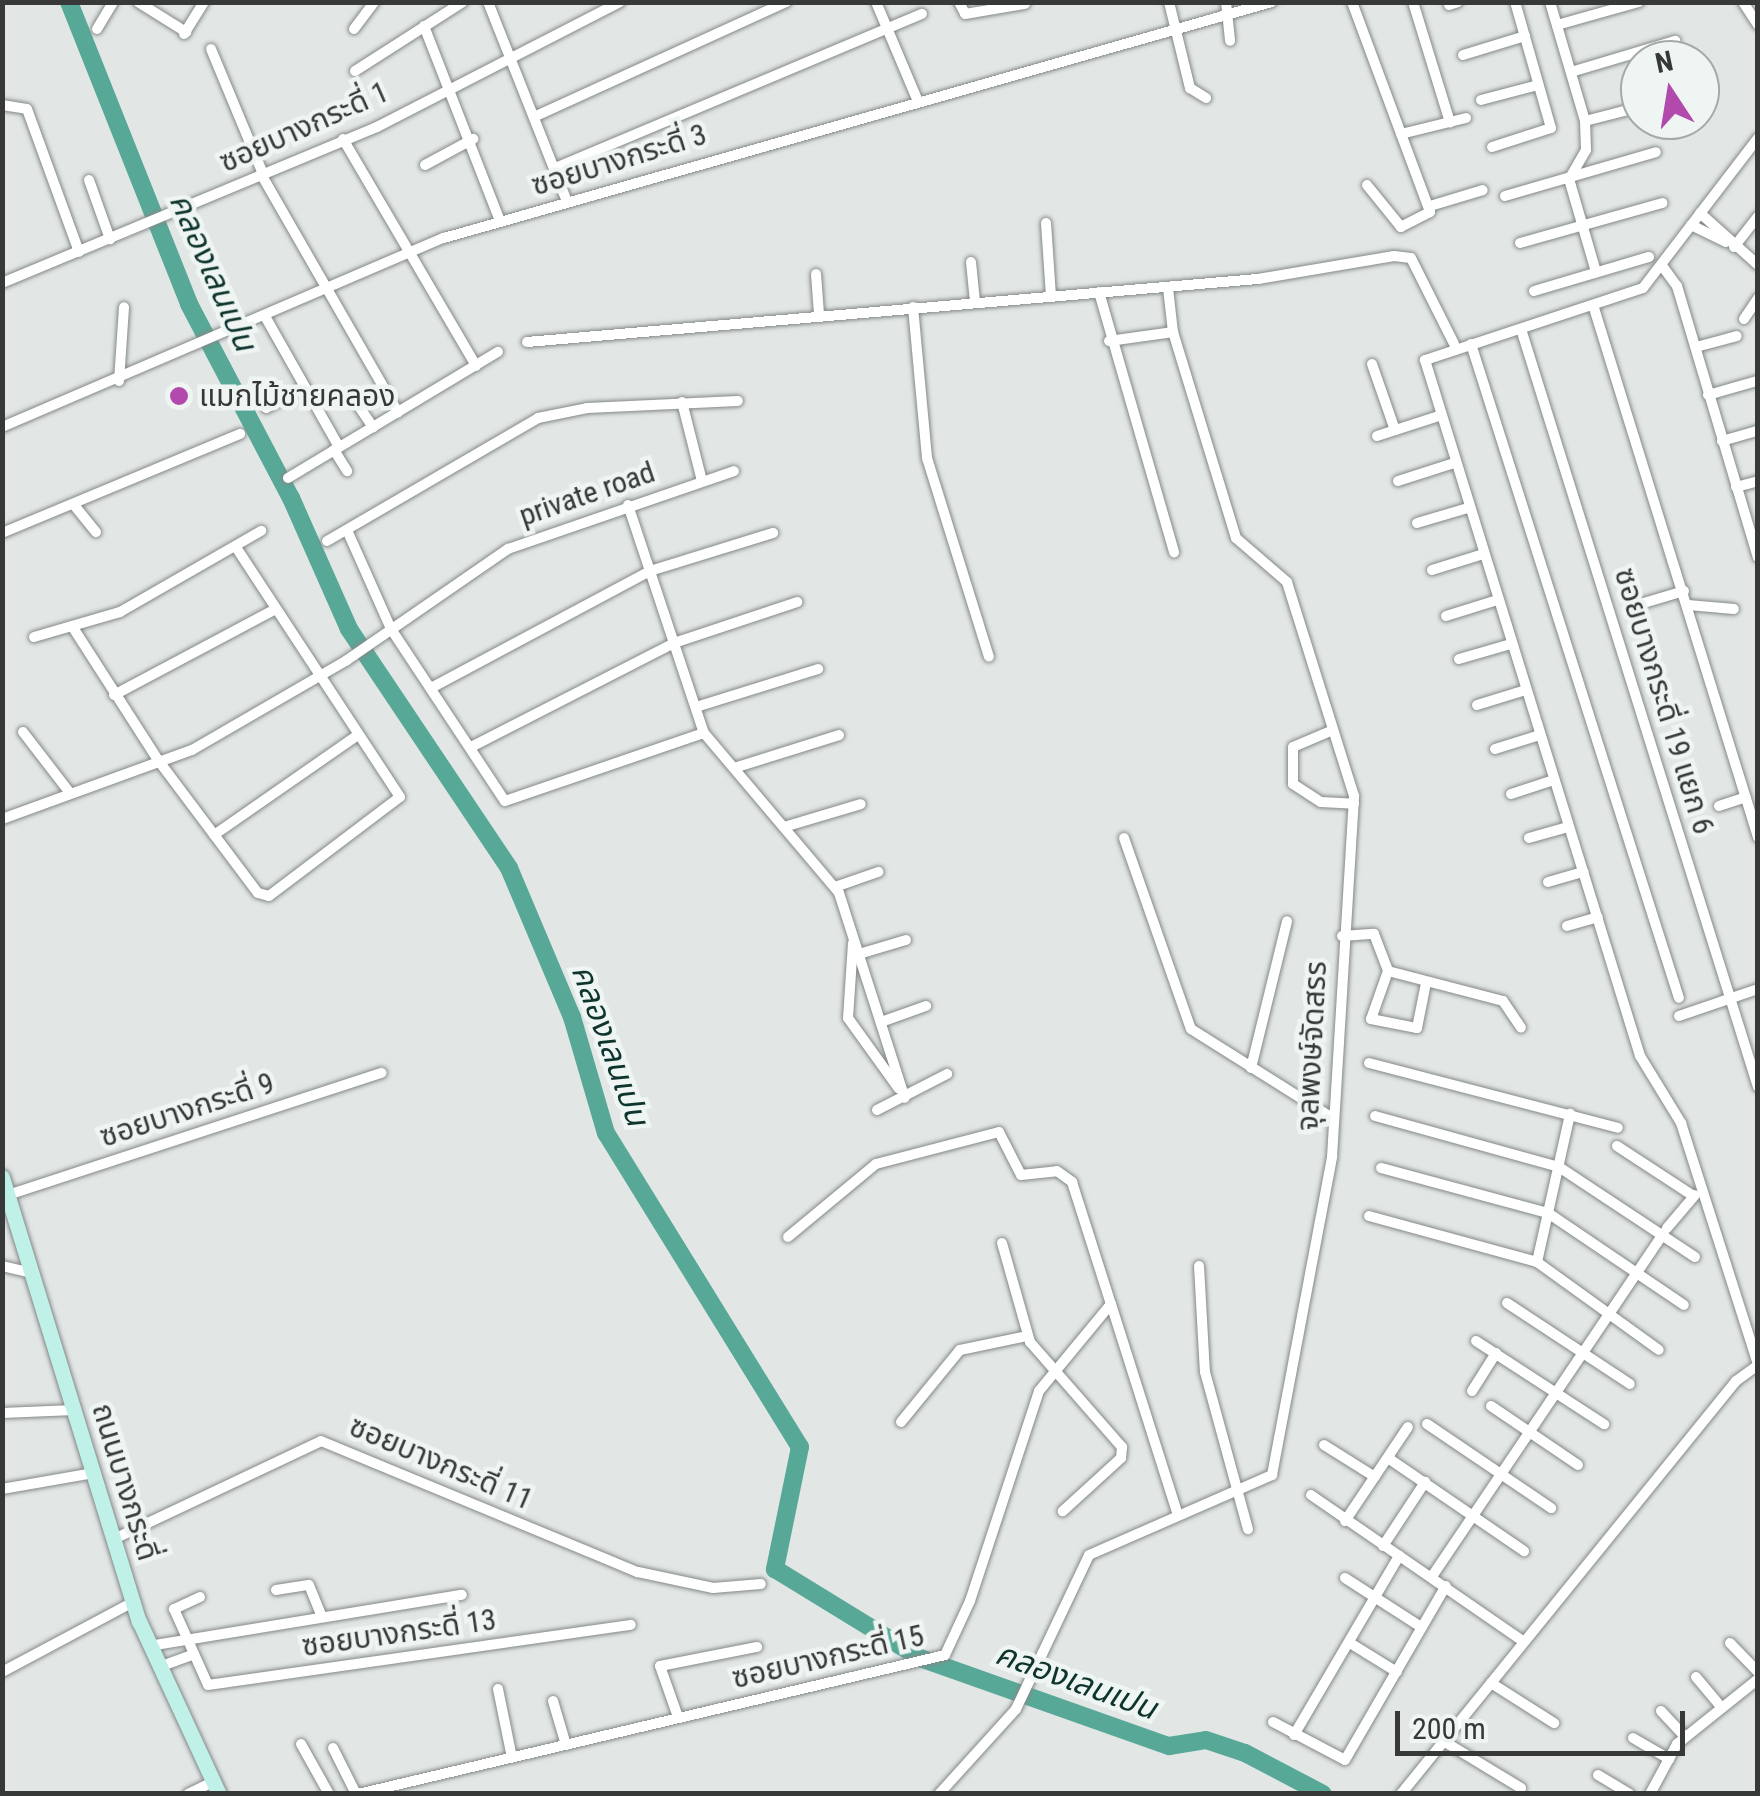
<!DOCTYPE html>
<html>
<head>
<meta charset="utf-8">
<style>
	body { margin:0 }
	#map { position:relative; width:1760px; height:1796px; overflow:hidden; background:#e2e7e6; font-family:"Roboto Condensed","Noto Sans Thai",sans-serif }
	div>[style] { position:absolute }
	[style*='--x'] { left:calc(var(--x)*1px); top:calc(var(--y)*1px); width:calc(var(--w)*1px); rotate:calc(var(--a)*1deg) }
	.river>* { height:18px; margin:-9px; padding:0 9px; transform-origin:9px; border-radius:9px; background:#58a898 }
	.roads { filter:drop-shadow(0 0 2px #848887) drop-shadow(0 0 2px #848887) }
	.street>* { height:10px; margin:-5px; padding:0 5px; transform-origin:5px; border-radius:5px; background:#fff }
	.secondary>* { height:15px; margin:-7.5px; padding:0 7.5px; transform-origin:7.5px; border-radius:7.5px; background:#bff1e9 }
	.dots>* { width:28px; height:28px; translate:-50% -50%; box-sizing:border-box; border:5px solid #eff5f3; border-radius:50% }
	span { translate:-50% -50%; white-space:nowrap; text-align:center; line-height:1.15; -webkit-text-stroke:9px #eff5f3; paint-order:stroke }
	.street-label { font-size:30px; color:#373939 }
	.poi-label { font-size:30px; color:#373939 }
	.left { translate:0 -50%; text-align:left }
	.water-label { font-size:32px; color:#0e342e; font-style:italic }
	.frame { position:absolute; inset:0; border:5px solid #373939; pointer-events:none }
	.north { position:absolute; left:1620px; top:40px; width:100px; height:100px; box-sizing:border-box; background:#eff5f3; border:2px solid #a5aaa9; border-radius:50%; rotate:348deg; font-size:28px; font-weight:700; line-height:40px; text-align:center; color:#373939 }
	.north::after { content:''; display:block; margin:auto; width:35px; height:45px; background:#b24aae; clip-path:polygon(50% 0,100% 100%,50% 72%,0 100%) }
	.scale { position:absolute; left:1395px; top:1711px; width:290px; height:45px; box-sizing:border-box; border:5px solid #373939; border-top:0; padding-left:12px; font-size:30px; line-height:35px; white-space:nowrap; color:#373939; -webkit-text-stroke:8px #eff5f3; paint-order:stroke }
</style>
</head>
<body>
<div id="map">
	<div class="river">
		<div style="--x:69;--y:2;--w:325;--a:68.3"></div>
		<div style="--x:189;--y:304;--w:219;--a:62.3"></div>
		<div style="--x:291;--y:498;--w:143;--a:66.1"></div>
		<div style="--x:349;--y:629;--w:288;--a:56.2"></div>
		<div style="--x:509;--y:868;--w:162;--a:67.1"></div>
		<div style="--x:572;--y:1017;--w:121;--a:73.7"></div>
		<div style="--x:606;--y:1133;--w:369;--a:58.3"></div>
		<div style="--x:800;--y:1447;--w:125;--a:101.6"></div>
		<div style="--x:775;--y:1569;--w:170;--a:31.5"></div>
		<div style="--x:920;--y:1658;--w:264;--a:19.5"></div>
		<div style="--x:1169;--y:1746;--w:37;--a:-9"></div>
		<div style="--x:1206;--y:1740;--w:41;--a:18.4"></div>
		<div style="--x:1245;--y:1753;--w:88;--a:27.7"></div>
	</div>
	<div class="roads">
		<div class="street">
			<div style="--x:138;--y:2;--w:57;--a:32"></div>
			<div style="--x:488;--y:2;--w:215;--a:68.4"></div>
			<div style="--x:876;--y:2;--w:105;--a:67.1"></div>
			<div style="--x:959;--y:2;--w:13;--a:63"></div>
			<div style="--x:965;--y:14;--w:61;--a:-9.5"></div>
			<div style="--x:1169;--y:2;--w:89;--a:76.3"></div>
			<div style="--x:1190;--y:88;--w:19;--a:32"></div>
			<div style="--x:1226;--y:2;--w:39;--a:84"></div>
			<div style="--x:1352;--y:2;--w:224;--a:69.6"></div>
			<div style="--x:1430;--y:212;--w:33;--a:153"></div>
			<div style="--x:1401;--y:227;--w:54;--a:-129"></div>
			<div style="--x:1413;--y:2;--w:126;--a:72.9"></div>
			<div style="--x:1550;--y:2;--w:124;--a:73.6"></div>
			<div style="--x:1585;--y:121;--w:29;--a:88"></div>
			<div style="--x:1586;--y:150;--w:34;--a:120"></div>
			<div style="--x:1569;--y:179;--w:97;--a:73.8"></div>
			<div style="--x:1743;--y:2;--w:27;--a:57"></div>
			<div style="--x:1449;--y:5;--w:9;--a:-18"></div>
			<div style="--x:1557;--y:25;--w:85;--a:-15.7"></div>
			<div style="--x:424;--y:26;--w:209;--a:68.7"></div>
			<div style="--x:97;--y:29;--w:31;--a:-59"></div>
			<div style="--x:354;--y:29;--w:34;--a:-53"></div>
			<div style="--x:184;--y:34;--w:38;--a:-58"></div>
			<div style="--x:211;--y:49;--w:135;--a:67.4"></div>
			<div style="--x:1463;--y:55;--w:65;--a:-17"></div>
			<div style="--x:355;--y:71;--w:128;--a:-32.6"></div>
			<div style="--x:1571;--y:72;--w:109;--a:-16.6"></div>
			<div style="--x:1481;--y:100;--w:59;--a:-14.7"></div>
			<div style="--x:2;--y:105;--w:25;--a:9"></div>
			<div style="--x:27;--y:109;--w:152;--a:70"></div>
			<div style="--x:536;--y:116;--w:275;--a:-24.5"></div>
			<div style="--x:1585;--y:121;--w:57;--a:-14.3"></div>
			<div style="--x:1401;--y:134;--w:67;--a:-13.8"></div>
			<div style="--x:1758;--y:138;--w:189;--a:127.5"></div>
			<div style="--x:1643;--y:288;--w:230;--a:161.7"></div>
			<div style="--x:1425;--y:360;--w:728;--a:72.83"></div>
			<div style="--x:1640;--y:1056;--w:79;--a:58.5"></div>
			<div style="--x:1681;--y:1123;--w:253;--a:72.3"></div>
			<div style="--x:343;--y:139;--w:263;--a:59.6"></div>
			<div style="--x:1492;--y:147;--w:62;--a:-17.9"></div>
			<div style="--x:1551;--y:128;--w:131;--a:-105.9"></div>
			<div style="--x:425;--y:165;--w:55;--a:-28.4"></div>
			<div style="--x:555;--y:168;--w:398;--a:-22.8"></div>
			<div style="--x:261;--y:174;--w:275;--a:60.1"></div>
			<div style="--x:89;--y:180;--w:63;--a:70.4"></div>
			<div style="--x:1505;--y:196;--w:157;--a:-16.2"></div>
			<div style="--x:1430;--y:206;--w:55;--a:-16.8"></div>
			<div style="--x:1700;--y:213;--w:78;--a:41.9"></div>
			<div style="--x:1046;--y:223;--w:73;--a:86.1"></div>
			<div style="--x:1691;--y:225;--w:39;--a:26"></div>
			<div style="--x:1520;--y:243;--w:148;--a:-15.7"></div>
			<div style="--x:1734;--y:247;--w:39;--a:-52"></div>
			<div style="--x:971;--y:262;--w:40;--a:84.3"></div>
			<div style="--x:1663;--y:267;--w:24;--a:54"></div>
			<div style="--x:1677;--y:286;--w:283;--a:73.4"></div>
			<div style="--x:816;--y:274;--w:40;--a:85.7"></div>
			<div style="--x:2;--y:283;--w:406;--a:-22.6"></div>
			<div style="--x:377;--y:127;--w:273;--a:-27.2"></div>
			<div style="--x:1534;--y:291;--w:120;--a:-16.5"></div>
			<div style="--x:1099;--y:292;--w:271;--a:73.9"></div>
			<div style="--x:913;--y:307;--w:152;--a:84.7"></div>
			<div style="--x:927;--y:458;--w:208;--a:72.7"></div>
			<div style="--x:1594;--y:308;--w:554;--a:72.78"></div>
			<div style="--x:266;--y:318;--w:148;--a:60.5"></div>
			<div style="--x:1744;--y:319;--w:25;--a:-56"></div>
			<div style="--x:1521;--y:329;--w:794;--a:72.64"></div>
			<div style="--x:1109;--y:341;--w:65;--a:-8"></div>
			<div style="--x:527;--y:342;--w:734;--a:-4.93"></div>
			<div style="--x:1258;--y:279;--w:138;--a:-9.6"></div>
			<div style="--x:1394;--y:256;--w:17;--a:7"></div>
			<div style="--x:1411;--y:258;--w:96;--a:63.4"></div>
			<div style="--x:1471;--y:344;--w:686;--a:72.36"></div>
			<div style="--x:1696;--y:347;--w:42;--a:-15"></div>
			<div style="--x:1372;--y:364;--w:70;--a:70.8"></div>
			<div style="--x:119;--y:381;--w:74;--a:-86.1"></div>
			<div style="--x:1708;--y:395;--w:51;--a:-15.9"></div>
			<div style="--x:682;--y:402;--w:81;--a:75.8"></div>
			<div style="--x:358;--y:405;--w:27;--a:56"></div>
			<div style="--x:266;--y:408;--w:44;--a:-28.3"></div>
			<div style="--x:2;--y:427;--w:481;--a:-23.2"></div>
			<div style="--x:444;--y:238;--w:861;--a:-15.91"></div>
			<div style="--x:1377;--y:436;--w:65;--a:-17.9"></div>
			<div style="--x:1722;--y:441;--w:37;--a:-16"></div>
			<div style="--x:334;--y:450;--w:25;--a:58"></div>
			<div style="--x:288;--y:478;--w:245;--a:-31"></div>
			<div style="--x:1398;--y:481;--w:59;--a:-17.8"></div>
			<div style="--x:1736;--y:487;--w:23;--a:-15"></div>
			<div style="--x:74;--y:505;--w:35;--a:51"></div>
			<div style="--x:628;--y:505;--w:240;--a:71.6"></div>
			<div style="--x:704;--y:733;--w:209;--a:49.8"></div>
			<div style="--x:839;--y:893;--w:215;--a:72.2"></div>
			<div style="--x:1417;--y:523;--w:53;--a:-16.4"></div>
			<div style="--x:347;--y:530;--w:108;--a:66"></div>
			<div style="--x:391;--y:629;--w:206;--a:56.5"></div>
			<div style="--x:505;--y:801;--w:210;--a:-18.9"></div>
			<div style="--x:2;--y:533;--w:258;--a:-22.6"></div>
			<div style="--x:327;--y:541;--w:244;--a:-30.2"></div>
			<div style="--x:538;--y:418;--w:50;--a:-11.5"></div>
			<div style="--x:587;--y:408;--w:151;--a:-2.7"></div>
			<div style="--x:1432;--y:570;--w:53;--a:-17.4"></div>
			<div style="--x:1637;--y:605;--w:49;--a:-16.6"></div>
			<div style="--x:1688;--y:605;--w:46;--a:5"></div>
			<div style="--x:1446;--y:616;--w:53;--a:-17.4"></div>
			<div style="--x:72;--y:626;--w:159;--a:57.3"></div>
			<div style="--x:158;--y:760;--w:166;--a:53.1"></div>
			<div style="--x:258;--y:893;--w:11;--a:15"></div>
			<div style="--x:269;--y:896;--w:164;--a:-37.1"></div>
			<div style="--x:400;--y:797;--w:299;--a:-123.3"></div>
			<div style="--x:34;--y:637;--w:90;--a:-16.2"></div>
			<div style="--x:120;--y:612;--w:163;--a:-29.9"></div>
			<div style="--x:1459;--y:659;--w:54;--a:-16.1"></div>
			<div style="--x:431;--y:688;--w:248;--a:-28.1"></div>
			<div style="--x:650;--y:571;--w:129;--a:-17.2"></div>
			<div style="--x:114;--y:695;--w:181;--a:-28"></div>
			<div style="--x:1477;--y:705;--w:51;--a:-17"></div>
			<div style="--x:696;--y:707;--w:128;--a:-17.3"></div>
			<div style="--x:1333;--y:730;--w:43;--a:157"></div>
			<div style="--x:1293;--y:747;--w:37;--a:90"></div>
			<div style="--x:1293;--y:784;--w:33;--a:33"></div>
			<div style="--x:1321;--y:802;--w:33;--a:3"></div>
			<div style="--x:23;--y:732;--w:77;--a:52.4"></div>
			<div style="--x:471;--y:747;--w:228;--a:-27.1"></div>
			<div style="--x:674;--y:643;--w:130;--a:-18.4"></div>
			<div style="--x:1495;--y:749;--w:47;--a:-17.3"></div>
			<div style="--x:734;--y:768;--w:110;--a:-17.4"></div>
			<div style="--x:1511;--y:794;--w:45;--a:-18"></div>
			<div style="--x:1719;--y:806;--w:28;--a:-18"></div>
			<div style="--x:2;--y:819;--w:202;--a:-20"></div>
			<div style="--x:192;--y:750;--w:179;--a:-30.1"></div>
			<div style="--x:347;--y:660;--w:196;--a:-34.6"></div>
			<div style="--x:508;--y:549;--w:239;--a:-19"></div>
			<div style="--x:784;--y:827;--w:80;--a:-16.6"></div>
			<div style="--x:214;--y:835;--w:175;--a:-34.8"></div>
			<div style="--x:1124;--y:838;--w:202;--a:70.7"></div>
			<div style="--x:1191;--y:1029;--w:169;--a:32.2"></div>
			<div style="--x:1529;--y:838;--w:41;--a:-15.8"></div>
			<div style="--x:1548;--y:882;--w:37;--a:-16"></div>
			<div style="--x:835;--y:887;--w:46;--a:-19.2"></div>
			<div style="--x:1567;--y:926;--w:32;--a:-16"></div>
			<div style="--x:1342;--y:936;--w:32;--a:-4"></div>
			<div style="--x:1374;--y:934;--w:40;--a:69"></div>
			<div style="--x:1388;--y:971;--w:119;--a:14.6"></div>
			<div style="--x:1503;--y:1001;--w:32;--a:56"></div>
			<div style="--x:853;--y:943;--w:75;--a:93.8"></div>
			<div style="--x:848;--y:1018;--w:87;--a:54.3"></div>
			<div style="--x:859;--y:954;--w:49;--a:-16.6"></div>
			<div style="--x:1388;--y:971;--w:51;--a:109.5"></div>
			<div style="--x:1371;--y:1019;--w:47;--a:11.1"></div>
			<div style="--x:1417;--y:1028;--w:46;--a:-78.7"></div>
			<div style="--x:1679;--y:1016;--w:83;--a:-18.9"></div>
			<div style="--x:881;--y:1022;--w:48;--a:-19.6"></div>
			<div style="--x:1369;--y:1063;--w:257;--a:14.6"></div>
			<div style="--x:1251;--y:1068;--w:151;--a:-76.2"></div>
			<div style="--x:877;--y:1110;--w:79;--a:-27.2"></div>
			<div style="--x:1375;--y:1116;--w:191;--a:15.5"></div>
			<div style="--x:1559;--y:1167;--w:163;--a:33.5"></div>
			<div style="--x:1617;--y:1146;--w:90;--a:33.2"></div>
			<div style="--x:1381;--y:1168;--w:173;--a:15.1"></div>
			<div style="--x:1548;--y:1213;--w:164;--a:34.1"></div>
			<div style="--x:8;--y:1195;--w:393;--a:-18.1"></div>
			<div style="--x:1369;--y:1216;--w:174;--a:15.3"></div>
			<div style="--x:1537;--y:1262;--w:150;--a:35.8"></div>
			<div style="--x:1667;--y:1228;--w:43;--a:-49.7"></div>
			<div style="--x:788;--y:1237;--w:114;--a:-39.7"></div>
			<div style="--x:876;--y:1164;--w:127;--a:-14.6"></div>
			<div style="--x:999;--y:1132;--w:48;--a:62.9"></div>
			<div style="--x:1021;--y:1175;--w:36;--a:-6"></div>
			<div style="--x:1057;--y:1171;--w:19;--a:36"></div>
			<div style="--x:1072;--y:1182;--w:128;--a:72.3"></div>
			<div style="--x:1002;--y:1243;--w:103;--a:74.2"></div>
			<div style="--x:1030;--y:1342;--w:140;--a:48.8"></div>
			<div style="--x:1122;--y:1447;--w:11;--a:95"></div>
			<div style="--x:1121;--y:1458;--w:79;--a:137.6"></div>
			<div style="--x:1537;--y:1262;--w:152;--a:-77.4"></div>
			<div style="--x:2;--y:1266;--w:32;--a:13"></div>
			<div style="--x:1199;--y:1266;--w:106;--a:86.8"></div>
			<div style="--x:1205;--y:1372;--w:163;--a:74.7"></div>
			<div style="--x:1507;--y:1303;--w:147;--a:33.4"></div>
			<div style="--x:1476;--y:1341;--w:153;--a:33"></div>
			<div style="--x:1472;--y:1391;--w:45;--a:-57.7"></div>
			<div style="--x:1491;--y:1406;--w:105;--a:34.1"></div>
			<div style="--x:2;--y:1413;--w:72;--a:-2.4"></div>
			<div style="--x:901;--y:1422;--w:93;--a:-50.7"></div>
			<div style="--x:960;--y:1350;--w:68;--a:-11.8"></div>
			<div style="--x:1427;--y:1424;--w:150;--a:34.1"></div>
			<div style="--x:1324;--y:1445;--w:60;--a:32.1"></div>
			<div style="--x:1388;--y:1458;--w:165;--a:34.4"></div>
			<div style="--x:2;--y:1489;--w:93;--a:-9.9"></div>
			<div style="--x:1311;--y:1495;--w:257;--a:34.6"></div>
			<div style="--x:1345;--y:1521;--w:113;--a:-56.2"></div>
			<div style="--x:114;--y:1539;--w:229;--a:-25.3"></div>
			<div style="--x:321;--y:1441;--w:343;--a:22.5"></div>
			<div style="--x:638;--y:1572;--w:77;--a:12"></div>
			<div style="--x:713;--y:1588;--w:48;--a:-4.8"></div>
			<div style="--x:1383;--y:1546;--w:77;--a:-56.7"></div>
			<div style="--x:1433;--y:1575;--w:413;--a:-56"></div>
			<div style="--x:1345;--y:1578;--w:90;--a:32.8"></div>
			<div style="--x:276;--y:1590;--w:33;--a:-9"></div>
			<div style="--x:309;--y:1585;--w:32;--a:68"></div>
			<div style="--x:200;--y:1597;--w:29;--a:155"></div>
			<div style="--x:174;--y:1609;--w:83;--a:65.9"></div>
			<div style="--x:208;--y:1685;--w:427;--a:-8.1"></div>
			<div style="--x:1350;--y:1643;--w:55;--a:31.7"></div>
			<div style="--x:1730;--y:1643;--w:40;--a:46"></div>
			<div style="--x:149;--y:1646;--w:317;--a:-9.3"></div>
			<div style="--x:159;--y:1667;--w:35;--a:-20"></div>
			<div style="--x:2;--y:1672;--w:149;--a:-28.1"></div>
			<div style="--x:1696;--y:1677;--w:39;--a:50"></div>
			<div style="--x:1491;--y:1683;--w:75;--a:32.4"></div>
			<div style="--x:498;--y:1689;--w:70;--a:78.5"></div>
			<div style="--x:553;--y:1701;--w:46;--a:73.5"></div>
			<div style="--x:1661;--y:1711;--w:35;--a:47"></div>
			<div style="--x:678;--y:1717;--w:54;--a:-109.4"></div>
			<div style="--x:660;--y:1666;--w:99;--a:-11.1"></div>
			<div style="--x:1273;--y:1722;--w:81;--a:27.8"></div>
			<div style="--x:1345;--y:1760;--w:201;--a:-59.9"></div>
			<div style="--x:1294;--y:1735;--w:208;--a:-59.6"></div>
			<div style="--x:1633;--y:1738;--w:42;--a:30.3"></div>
			<div style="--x:1445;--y:1742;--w:89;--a:31.2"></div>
			<div style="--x:301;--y:1744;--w:57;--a:60.8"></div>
			<div style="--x:333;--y:1748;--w:51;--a:63.4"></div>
			<div style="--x:1598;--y:1775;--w:37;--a:31"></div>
			<div style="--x:188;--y:1794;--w:28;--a:-26"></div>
			<div style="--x:358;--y:1794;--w:603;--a:-13.32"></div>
			<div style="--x:945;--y:1655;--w:60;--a:-65.2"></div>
			<div style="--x:970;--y:1601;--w:221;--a:-71.8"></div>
			<div style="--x:1039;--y:1391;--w:113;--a:-50.4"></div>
			<div style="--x:1111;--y:1304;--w:221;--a:72.4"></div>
			<div style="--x:939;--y:1794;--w:115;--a:-47.8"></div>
			<div style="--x:1016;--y:1709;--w:170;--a:-64.6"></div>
			<div style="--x:1089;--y:1555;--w:200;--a:-23.6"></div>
			<div style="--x:1272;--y:1475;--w:324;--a:-79.3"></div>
			<div style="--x:1332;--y:1157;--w:362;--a:-86.5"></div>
			<div style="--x:1354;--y:796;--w:224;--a:-107.4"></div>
			<div style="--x:1287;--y:582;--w:67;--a:-139.2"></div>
			<div style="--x:1236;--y:538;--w:215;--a:-107"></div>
			<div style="--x:1173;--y:332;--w:44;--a:-96.5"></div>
			<div style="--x:1401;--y:1794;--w:532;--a:-50.95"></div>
			<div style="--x:1736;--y:1381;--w:27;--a:-36"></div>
			<div style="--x:1650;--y:1794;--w:57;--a:-61.6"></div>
			<div style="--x:1677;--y:1744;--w:104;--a:-38.7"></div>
		</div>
		<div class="secondary">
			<div style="--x:2;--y:1177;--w:465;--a:72.9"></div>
			<div style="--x:139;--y:1621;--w:191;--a:65.2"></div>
		</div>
	</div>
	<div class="dots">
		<div style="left:179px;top:396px;background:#b24aae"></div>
	</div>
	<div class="street-label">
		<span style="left:304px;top:127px;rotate:-24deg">ซอยบางกระดี่ 1</span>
		<span style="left:619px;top:160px;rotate:-17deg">ซอยบางกระดี่ 3</span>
		<span style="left:587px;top:494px;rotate:-19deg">private road</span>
		<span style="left:1664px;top:701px;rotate:73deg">ซอยบางกระดี่ 19 แยก 6</span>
		<span style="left:1312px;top:1046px;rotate:-87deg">จุลพงษ์จัดสรร</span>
		<span style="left:187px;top:1110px;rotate:-18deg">ซอยบางกระดี่ 9</span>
		<span style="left:441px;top:1463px;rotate:23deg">ซอยบางกระดี่ 11</span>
		<span style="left:125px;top:1482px;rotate:73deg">ถนนบางกระดี่</span>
		<span style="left:399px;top:1633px;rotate:-8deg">ซอยบางกระดี่ 13</span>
		<span style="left:828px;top:1657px;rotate:-13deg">ซอยบางกระดี่ 15</span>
	</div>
	<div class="poi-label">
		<span class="left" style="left:199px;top:396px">แมกไม้ชายคลอง</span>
	</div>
	<div class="water-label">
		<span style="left:213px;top:272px;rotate:66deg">คลองเลนเปน</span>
		<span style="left:610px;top:1045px;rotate:70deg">คลองเลนเปน</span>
		<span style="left:1076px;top:1681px;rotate:20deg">คลองเลนเปน</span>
	</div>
	<div class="frame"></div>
	<div class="north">N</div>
	<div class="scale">200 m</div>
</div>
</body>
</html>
